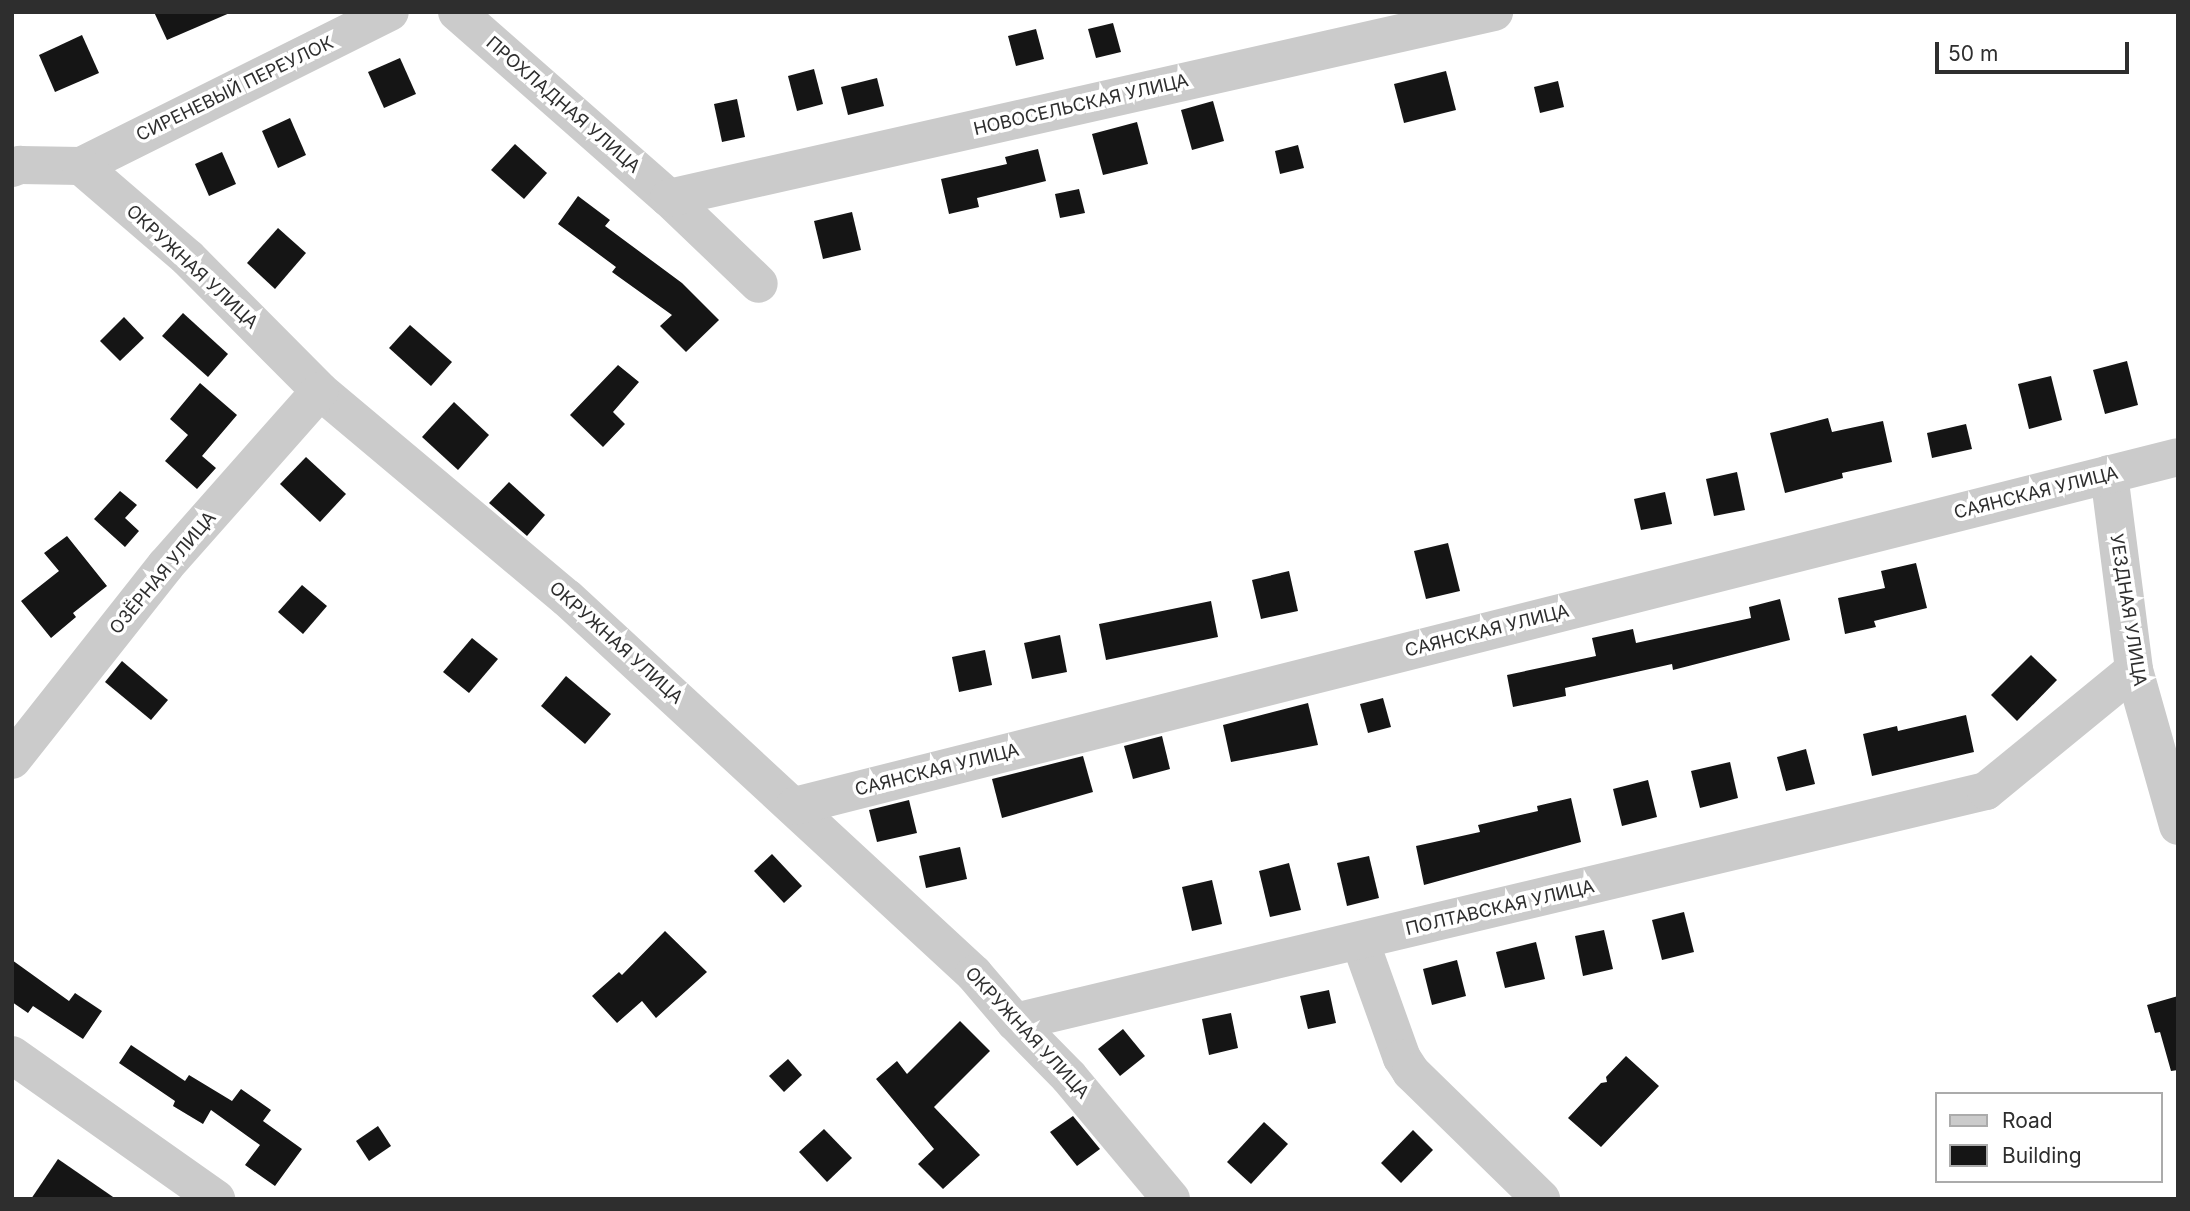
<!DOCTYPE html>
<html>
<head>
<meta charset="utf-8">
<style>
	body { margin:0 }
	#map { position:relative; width:2190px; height:1211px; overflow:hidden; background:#fff; font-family:Inter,sans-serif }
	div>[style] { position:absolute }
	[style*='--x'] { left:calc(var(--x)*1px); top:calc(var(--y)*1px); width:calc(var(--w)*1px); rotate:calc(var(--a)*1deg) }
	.building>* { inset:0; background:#151515 }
	.minor>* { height:38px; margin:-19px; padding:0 19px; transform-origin:19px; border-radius:19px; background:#cbcbcb }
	span { translate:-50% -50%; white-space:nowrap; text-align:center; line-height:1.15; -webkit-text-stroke:7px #fff; paint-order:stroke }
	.street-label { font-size:18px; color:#2e2e2e }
	.frame { position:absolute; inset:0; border:14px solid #2e2e2e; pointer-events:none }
	.legend { position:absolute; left:1935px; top:1092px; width:228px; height:91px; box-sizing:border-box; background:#fff; border:2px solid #ababab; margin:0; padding:9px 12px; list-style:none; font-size:21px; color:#2e2e2e }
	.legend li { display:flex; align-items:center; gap:14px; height:35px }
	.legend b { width:35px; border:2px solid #ababab }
	.scale { position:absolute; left:1935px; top:42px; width:194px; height:32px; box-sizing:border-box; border:4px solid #2e2e2e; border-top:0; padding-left:9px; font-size:21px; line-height:24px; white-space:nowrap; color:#2e2e2e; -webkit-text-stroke:5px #fff; paint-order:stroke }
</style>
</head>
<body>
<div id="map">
	<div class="building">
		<div style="clip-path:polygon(154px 12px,232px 12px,167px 40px)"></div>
		<div style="clip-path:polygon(1113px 23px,1121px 52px,1096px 58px,1088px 29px)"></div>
		<div style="clip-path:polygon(1036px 29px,1044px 59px,1016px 66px,1008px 36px)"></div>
		<div style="clip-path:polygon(82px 35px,99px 73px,55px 92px,39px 55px)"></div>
		<div style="clip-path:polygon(400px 58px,416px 94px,384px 108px,368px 72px)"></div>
		<div style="clip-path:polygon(814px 69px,823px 104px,797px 111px,788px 76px)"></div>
		<div style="clip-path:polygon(1446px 71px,1456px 110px,1404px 123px,1394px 84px)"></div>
		<div style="clip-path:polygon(877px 78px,884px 106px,848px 115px,841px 87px)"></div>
		<div style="clip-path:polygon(1558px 81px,1564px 107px,1540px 113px,1534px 87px)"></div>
		<div style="clip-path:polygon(737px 99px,745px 137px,722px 142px,714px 104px)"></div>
		<div style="clip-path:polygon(1213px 101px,1224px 141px,1192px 150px,1181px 110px)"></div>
		<div style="clip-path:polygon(290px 118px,306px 155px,278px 168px,262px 131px)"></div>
		<div style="clip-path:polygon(1137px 122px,1148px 164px,1103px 175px,1092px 134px)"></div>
		<div style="clip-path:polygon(515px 144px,547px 173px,524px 199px,491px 170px)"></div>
		<div style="clip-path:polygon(1298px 145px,1304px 168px,1280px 174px,1275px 151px)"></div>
		<div style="clip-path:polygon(1038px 149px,1046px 181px,977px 198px,979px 207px,949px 214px,941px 179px,1007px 164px,1005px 157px)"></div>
		<div style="clip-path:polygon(222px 152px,236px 184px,209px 196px,195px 164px)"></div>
		<div style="clip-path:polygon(1079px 189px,1085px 213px,1060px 218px,1055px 194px)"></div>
		<div style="clip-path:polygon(578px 196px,610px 220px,605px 226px,682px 283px,719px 320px,686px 352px,660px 326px,672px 315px,612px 272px,616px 267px,558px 224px)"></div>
		<div style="clip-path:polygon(852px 212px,861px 250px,823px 259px,814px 221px)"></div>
		<div style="clip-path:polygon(278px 228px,306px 253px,275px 289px,247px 263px)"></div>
		<div style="clip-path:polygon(183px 313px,228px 354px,208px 377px,162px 336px)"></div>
		<div style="clip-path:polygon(124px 317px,144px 338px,120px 361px,100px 341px)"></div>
		<div style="clip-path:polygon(410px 325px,452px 362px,431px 386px,389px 348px)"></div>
		<div style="clip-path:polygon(2127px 361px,2138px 405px,2105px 414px,2093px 370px)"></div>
		<div style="clip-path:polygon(618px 365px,639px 382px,613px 412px,625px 424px,603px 447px,570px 415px)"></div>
		<div style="clip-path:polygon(2051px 376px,2062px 420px,2029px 429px,2018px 384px)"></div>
		<div style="clip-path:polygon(200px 383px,237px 415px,202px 456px,216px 468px,197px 489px,165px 461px,188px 435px,170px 419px)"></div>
		<div style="clip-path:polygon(454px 402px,489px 435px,458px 470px,422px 437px)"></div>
		<div style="clip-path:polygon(1828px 418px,1832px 432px,1883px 421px,1892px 462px,1842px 473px,1843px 478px,1785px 493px,1770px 433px)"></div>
		<div style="clip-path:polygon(1966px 424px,1972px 449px,1932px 458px,1927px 433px)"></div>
		<div style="clip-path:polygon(306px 457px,346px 494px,320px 522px,280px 484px)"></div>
		<div style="clip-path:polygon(1737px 472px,1745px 510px,1714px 516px,1706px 479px)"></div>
		<div style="clip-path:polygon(509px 482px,545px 515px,527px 536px,489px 503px)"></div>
		<div style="clip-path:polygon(120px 491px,137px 505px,125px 518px,139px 531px,125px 547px,94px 519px)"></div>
		<div style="clip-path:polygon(1665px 492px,1672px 524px,1641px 530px,1634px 499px)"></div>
		<div style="clip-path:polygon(67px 536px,107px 586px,73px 613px,76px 617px,51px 638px,21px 601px,59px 571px,44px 553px)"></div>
		<div style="clip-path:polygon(1448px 543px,1460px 591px,1426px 599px,1414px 551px)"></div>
		<div style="clip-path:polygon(1916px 563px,1927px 608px,1874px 621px,1876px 627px,1845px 634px,1838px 598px,1885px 588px,1881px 571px)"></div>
		<div style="clip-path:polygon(1289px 571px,1298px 611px,1261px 619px,1252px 580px)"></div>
		<div style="clip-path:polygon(302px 585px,327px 606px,303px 634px,278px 612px)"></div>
		<div style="clip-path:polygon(1780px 599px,1790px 640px,1673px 670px,1672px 664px,1565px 688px,1566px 696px,1513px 707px,1507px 675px,1596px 656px,1592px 638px,1633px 629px,1636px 643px,1751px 618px,1749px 607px)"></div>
		<div style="clip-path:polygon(1211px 601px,1218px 637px,1106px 660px,1099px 624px)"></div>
		<div style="clip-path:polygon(1060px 635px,1067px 672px,1032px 679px,1024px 643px)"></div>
		<div style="clip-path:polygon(472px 638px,498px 659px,469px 693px,443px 672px)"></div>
		<div style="clip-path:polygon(985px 650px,992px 685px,959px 692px,952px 657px)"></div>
		<div style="clip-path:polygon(2031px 655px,2057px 680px,2017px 721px,1991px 695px)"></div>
		<div style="clip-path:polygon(122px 661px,168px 700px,151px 720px,105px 682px)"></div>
		<div style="clip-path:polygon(566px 676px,611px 714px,585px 744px,541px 706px)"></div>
		<div style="clip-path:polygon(1383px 698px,1391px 727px,1368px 733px,1360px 704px)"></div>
		<div style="clip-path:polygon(1308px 703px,1318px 745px,1231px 762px,1223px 725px)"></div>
		<div style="clip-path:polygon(1966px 715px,1974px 752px,1872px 776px,1863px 734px,1897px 726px,1898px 731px)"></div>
		<div style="clip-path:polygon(1162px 736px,1170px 769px,1133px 779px,1124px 746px)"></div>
		<div style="clip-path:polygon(1806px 749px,1815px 784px,1786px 791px,1777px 757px)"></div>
		<div style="clip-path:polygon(1083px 756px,1093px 792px,1002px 818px,992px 779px)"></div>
		<div style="clip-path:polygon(1730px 762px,1738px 798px,1700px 808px,1691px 771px)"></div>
		<div style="clip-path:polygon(1648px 780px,1657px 817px,1622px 826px,1613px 789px)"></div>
		<div style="clip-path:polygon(1571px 798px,1581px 842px,1424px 885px,1416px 846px,1480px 832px,1478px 825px,1538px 811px,1537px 806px)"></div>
		<div style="clip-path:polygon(909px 800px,917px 833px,877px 842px,869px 810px)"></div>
		<div style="clip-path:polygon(960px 847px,967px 879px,926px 888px,919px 856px)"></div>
		<div style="clip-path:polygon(772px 854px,802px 886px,784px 903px,754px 871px)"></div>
		<div style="clip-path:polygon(1369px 856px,1379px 898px,1347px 906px,1337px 863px)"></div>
		<div style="clip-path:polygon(1289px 863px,1301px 910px,1270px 917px,1259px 871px)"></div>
		<div style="clip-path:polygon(1212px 880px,1222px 924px,1192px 931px,1182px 887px)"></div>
		<div style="clip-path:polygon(1684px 912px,1694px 952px,1662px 960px,1652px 920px)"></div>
		<div style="clip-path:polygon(1604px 930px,1613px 969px,1583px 976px,1575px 936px)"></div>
		<div style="clip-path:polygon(665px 931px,707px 972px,656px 1018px,642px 1001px,617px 1023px,592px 996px,619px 972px,622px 975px)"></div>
		<div style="clip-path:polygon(1536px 942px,1545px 979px,1505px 988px,1496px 952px)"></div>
		<div style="clip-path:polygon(12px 960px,69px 1001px,75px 993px,102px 1011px,83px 1039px,33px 1006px,28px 1013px,12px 1002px)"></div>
		<div style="clip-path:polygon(1457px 960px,1466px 996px,1432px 1005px,1423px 969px)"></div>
		<div style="clip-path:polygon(1329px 990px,1336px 1023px,1308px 1029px,1300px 996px)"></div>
		<div style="clip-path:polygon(2178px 996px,2178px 1070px,2171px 1071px,2160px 1032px,2155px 1033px,2147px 1005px)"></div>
		<div style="clip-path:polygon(1231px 1013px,1238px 1048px,1209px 1055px,1202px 1019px)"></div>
		<div style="clip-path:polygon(960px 1021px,990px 1051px,934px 1107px,980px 1155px,943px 1189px,918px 1164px,934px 1149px,876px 1079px,897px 1061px,907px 1074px)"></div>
		<div style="clip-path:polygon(1123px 1029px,1145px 1056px,1120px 1076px,1098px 1049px)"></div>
		<div style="clip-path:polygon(131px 1045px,185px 1081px,189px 1075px,232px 1101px,241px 1089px,271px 1110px,263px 1121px,302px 1149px,275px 1186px,245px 1165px,260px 1145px,211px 1110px,203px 1124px,173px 1106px,175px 1101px,119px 1063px)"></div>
		<div style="clip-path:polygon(1626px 1056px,1659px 1086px,1601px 1147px,1568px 1118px,1601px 1083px,1607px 1082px,1606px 1077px)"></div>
		<div style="clip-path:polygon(788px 1059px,802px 1075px,784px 1092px,769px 1076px)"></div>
		<div style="clip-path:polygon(1073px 1116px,1100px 1149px,1077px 1166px,1050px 1132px)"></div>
		<div style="clip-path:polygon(1264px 1122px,1288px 1144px,1251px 1184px,1227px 1162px)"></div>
		<div style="clip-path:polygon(378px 1126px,391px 1146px,369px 1161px,356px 1141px)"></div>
		<div style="clip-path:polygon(824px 1129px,852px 1158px,827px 1182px,799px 1152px)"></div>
		<div style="clip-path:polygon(1413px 1130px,1433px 1150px,1401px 1183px,1381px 1163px)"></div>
		<div style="clip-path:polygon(58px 1159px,116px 1199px,31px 1199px)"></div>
	</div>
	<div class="minor">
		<div style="--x:457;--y:12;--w:282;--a:41.3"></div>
		<div style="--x:669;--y:198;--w:124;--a:43.7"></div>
		<div style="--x:81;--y:166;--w:345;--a:-26.5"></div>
		<div style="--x:12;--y:168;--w:9;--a:-21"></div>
		<div style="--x:20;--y:165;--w:61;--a:0.9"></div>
		<div style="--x:81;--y:166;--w:141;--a:40.7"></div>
		<div style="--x:188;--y:258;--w:187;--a:45.2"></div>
		<div style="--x:320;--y:391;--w:322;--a:40"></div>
		<div style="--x:567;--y:598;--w:554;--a:42.73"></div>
		<div style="--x:974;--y:974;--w:63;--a:49.5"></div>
		<div style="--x:1015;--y:1022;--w:77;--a:45.5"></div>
		<div style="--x:1069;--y:1077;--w:159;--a:50.1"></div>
		<div style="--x:669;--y:198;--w:846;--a:-12.71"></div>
		<div style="--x:2109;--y:474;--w:198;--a:82.7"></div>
		<div style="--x:2134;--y:670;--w:162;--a:74.2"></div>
		<div style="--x:12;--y:760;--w:248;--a:-51.7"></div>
		<div style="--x:166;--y:565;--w:232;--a:-48.5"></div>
		<div style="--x:795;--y:806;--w:1426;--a:-14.16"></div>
		<div style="--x:1360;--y:941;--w:124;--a:70.3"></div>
		<div style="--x:1402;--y:1058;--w:17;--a:57"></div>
		<div style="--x:1411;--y:1072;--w:182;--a:44.3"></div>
		<div style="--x:1015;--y:1022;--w:998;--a:-13.38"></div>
		<div style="--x:1986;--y:791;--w:191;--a:-39.3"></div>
		<div style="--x:12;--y:1055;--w:250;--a:35.2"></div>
	</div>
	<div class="street-label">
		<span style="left:235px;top:89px;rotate:-26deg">СИРЕНЕВЫЙ ПЕРЕУЛОК</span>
		<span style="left:563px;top:105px;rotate:41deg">ПРОХЛАДНАЯ УЛИЦА</span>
		<span style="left:1081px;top:105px;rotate:-13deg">НОВОСЕЛЬСКАЯ УЛИЦА</span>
		<span style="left:192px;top:267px;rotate:43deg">ОКРУЖНАЯ УЛИЦА</span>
		<span style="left:2036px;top:493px;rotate:-14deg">САЯНСКАЯ УЛИЦА</span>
		<span style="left:163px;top:573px;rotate:-50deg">ОЗЁРНАЯ УЛИЦА</span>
		<span style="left:2128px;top:610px;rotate:81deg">УЕЗДНАЯ УЛИЦА</span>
		<span style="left:1487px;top:631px;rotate:-14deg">САЯНСКАЯ УЛИЦА</span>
		<span style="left:616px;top:643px;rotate:42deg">ОКРУЖНАЯ УЛИЦА</span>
		<span style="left:937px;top:770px;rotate:-14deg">САЯНСКАЯ УЛИЦА</span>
		<span style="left:1500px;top:908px;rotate:-13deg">ПОЛТАВСКАЯ УЛИЦА</span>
		<span style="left:1027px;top:1033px;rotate:47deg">ОКРУЖНАЯ УЛИЦА</span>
	</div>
	<div class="frame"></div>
	<ul class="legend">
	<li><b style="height:9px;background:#cbcbcb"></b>Road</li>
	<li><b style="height:19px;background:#151515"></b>Building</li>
	</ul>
	<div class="scale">50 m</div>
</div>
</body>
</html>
